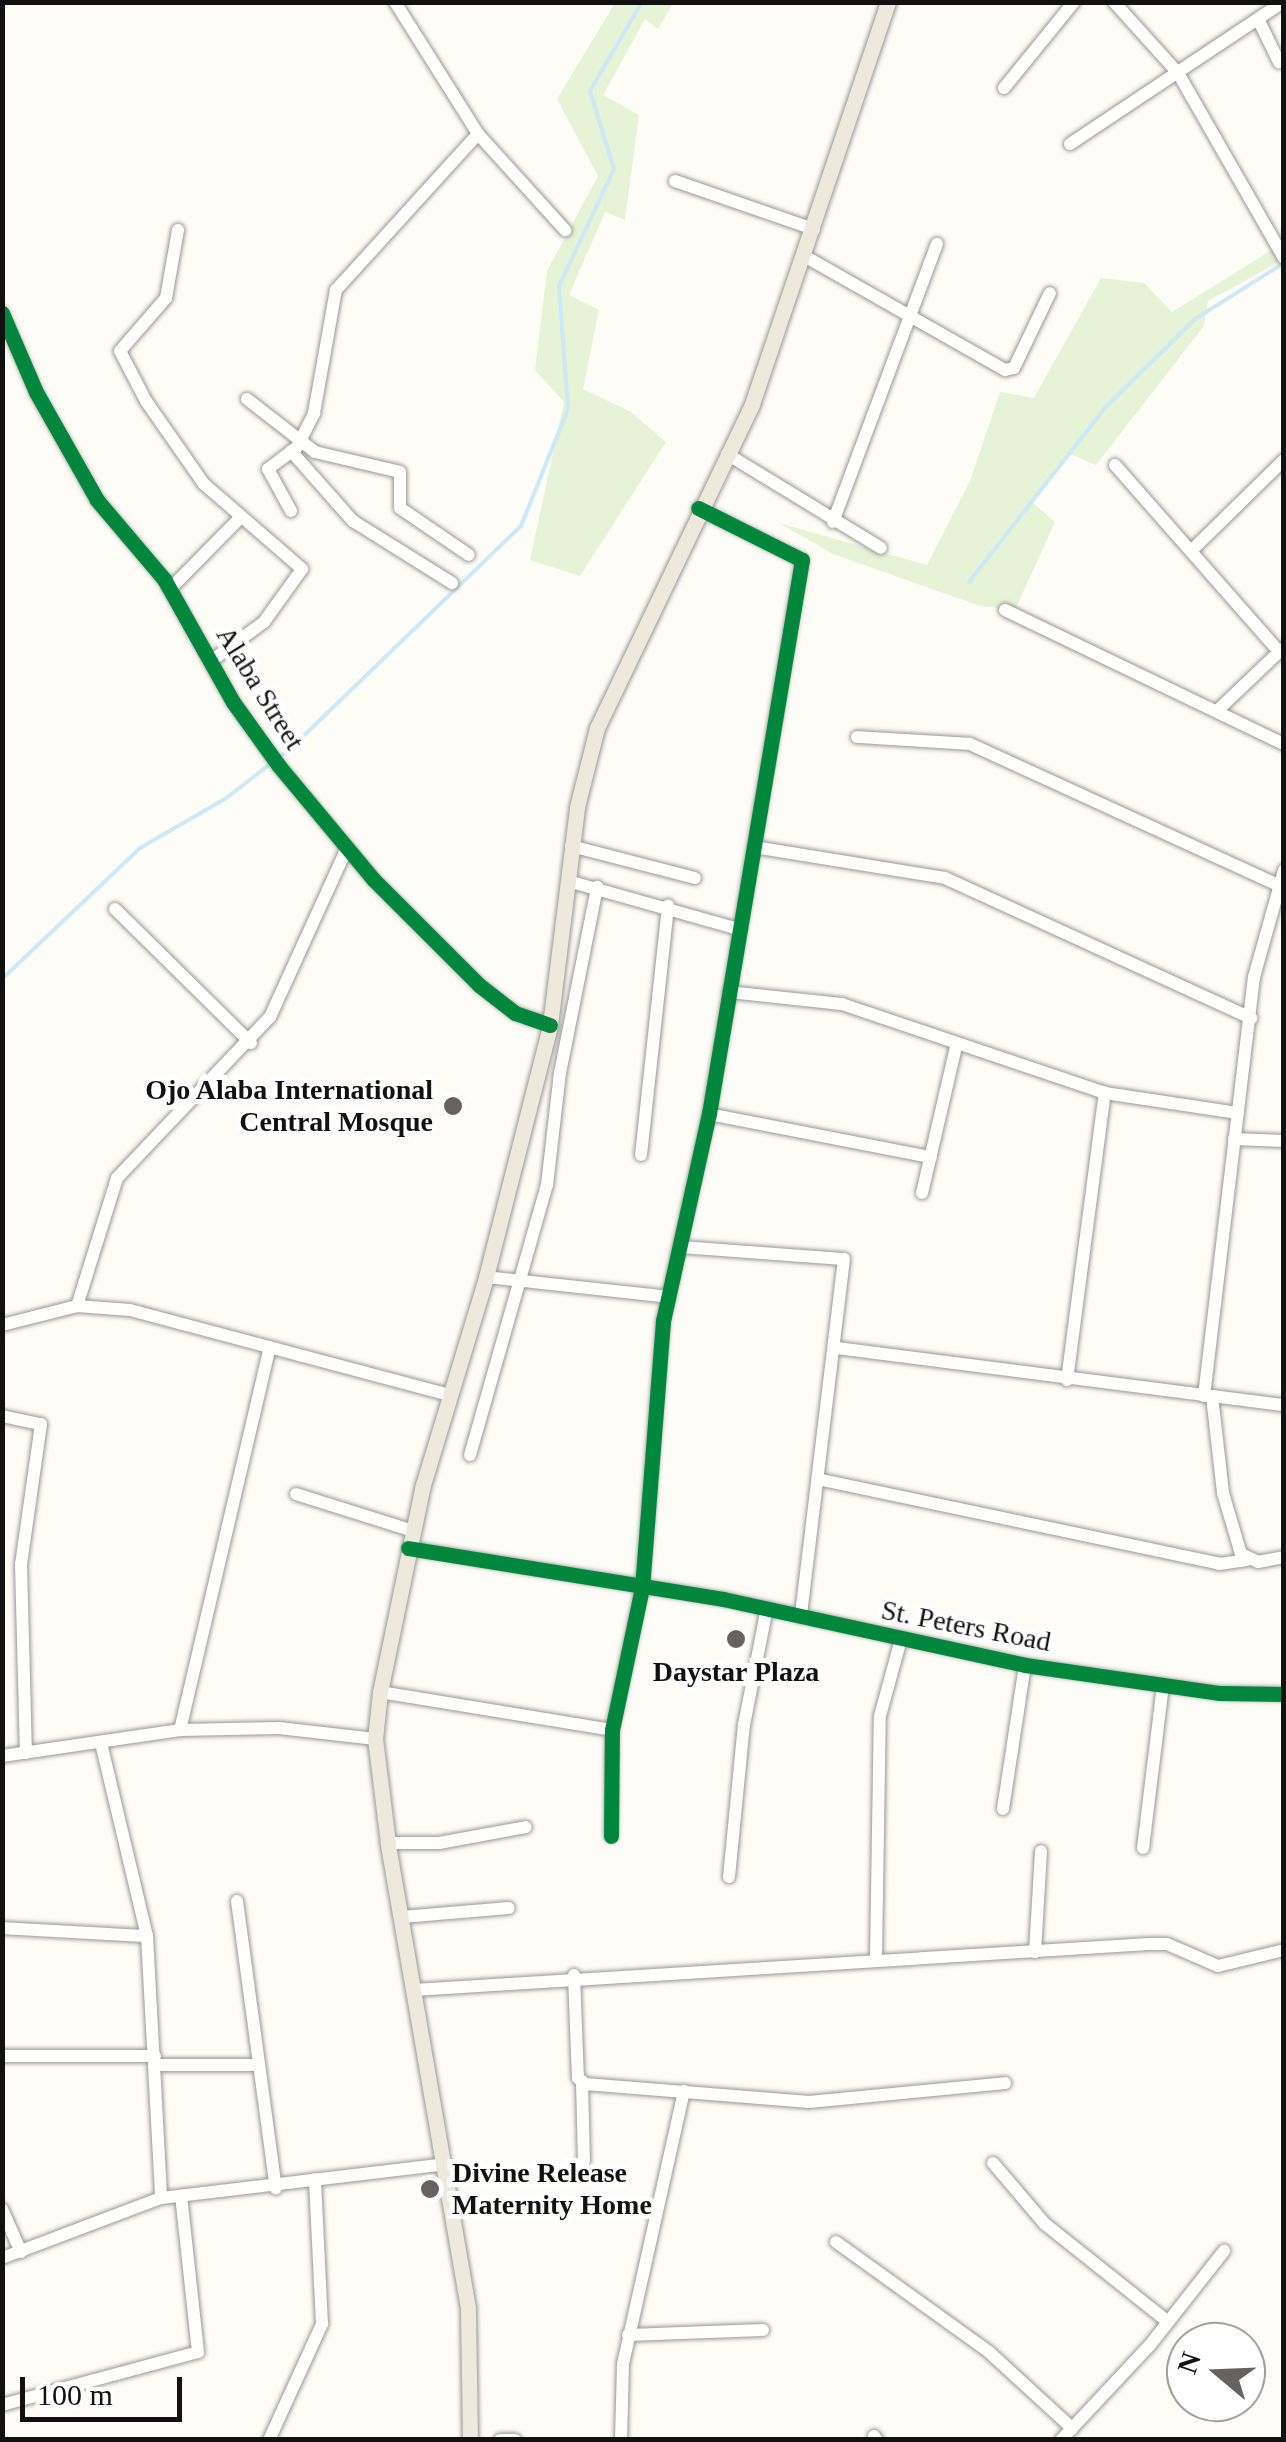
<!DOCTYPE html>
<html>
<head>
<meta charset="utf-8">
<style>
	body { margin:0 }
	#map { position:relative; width:1286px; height:2442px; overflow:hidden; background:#fdfcf7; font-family:Georgia,serif }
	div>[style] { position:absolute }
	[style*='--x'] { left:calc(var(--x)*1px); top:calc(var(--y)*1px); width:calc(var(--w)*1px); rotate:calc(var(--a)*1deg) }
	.green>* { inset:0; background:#e7f3d7 }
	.stream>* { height:4px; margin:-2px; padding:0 2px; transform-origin:2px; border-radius:2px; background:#cde8f7 }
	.roads { filter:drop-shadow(0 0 2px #979795) drop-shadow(0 0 2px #979795) }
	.minor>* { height:12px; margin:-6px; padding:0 6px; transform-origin:6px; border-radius:6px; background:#fffffe }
	.major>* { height:15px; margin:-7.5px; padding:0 7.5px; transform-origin:7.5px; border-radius:7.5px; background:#ede9dc }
	.cycleway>* { height:15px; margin:-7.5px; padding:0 7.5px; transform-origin:7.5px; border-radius:7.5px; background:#00873e }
	.dots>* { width:28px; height:28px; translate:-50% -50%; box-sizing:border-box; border:5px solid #fff; border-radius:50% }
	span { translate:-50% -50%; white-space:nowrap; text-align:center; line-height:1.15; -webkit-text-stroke:10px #fff; paint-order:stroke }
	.street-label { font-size:28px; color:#111 }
	.poi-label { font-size:28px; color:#111; font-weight:700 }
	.right { translate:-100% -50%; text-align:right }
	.left { translate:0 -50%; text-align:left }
	.frame { position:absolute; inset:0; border:5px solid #111; pointer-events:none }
	.north { position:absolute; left:1166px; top:2322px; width:100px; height:100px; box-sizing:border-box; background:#fff; border:2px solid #a0a0a0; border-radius:50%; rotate:289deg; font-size:28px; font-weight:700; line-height:40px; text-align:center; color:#111 }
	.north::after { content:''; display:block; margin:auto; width:35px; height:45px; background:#646362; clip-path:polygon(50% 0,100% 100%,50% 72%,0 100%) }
	.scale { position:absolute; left:20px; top:2377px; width:162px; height:45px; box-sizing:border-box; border:5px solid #111; border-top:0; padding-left:12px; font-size:30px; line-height:35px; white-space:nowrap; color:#111; -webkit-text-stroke:8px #fff; paint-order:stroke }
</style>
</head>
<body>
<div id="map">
	<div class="green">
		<div style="clip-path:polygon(615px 3px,673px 3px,658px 29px,645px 19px,603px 95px,639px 115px,625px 220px,605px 212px,569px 295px,599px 310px,583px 389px,631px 412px,666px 442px,580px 576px,530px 560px,564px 402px,535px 370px,547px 271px,598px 176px,557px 99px)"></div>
		<div style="clip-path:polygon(1283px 243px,1283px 260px,1208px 301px,1204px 326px,1096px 465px,1068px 453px,1032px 502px,1055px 522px,1015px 610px,980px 606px,833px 554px,779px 523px,927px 565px,970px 481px,1000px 392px,1034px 398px,1101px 278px,1144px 283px,1172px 312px)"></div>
	</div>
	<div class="stream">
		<div style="--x:969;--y:582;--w:219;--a:-52"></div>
		<div style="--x:1104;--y:409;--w:128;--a:-44.7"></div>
		<div style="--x:1195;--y:319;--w:105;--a:-32.2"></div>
		<div style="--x:2;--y:979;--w:190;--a:-43.5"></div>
		<div style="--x:140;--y:848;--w:98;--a:-30"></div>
		<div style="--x:225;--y:799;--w:83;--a:-37.7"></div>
		<div style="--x:291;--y:748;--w:320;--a:-44"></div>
		<div style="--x:521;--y:526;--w:126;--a:-68.1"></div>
		<div style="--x:568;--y:409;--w:123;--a:-94.2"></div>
		<div style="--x:559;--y:286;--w:129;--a:-64.8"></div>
		<div style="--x:614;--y:169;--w:82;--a:-107.1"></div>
		<div style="--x:590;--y:91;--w:103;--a:-59.7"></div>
	</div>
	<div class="roads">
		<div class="minor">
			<div style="--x:395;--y:2;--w:156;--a:57.8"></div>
			<div style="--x:478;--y:134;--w:130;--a:47.8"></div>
			<div style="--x:1114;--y:2;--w:96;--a:48"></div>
			<div style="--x:1178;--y:73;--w:213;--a:60.2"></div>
			<div style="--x:1259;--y:21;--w:46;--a:64"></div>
			<div style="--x:1004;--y:88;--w:111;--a:-50.9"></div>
			<div style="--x:1070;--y:144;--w:256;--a:-33.7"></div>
			<div style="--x:675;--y:181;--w:147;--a:19.1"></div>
			<div style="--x:178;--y:230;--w:69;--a:100"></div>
			<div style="--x:166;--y:298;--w:70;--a:131"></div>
			<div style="--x:120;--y:351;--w:56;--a:62.5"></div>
			<div style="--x:146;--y:401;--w:101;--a:55.1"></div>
			<div style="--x:204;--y:484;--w:130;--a:40.9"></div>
			<div style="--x:302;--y:569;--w:65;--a:125.6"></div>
			<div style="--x:264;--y:622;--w:66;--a:143.7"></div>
			<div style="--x:806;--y:257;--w:229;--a:29.6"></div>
			<div style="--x:1005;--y:370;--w:9;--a:-13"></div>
			<div style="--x:1014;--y:368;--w:83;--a:-64.4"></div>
			<div style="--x:2;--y:313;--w:86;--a:66.7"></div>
			<div style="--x:36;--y:392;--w:124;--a:60.5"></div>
			<div style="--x:97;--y:500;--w:104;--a:49.7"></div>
			<div style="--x:164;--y:579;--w:141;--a:60.7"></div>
			<div style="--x:233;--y:702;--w:79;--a:54.3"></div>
			<div style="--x:279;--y:766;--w:147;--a:50.2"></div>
			<div style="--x:373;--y:879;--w:150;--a:45"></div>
			<div style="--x:479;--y:985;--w:46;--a:37.9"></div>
			<div style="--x:515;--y:1013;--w:37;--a:19"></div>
			<div style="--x:247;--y:399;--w:86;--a:37.9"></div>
			<div style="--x:315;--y:452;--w:87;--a:13.2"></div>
			<div style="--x:400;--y:472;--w:36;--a:90"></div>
			<div style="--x:400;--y:508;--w:83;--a:34.3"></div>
			<div style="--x:291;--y:451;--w:94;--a:48.5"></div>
			<div style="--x:353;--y:521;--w:117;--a:32.1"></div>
			<div style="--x:727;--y:454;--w:180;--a:31.4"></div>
			<div style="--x:1115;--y:465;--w:249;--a:48.7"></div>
			<div style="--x:291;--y:511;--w:48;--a:-118.7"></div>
			<div style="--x:268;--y:469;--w:36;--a:-37"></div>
			<div style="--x:297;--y:447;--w:38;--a:-63"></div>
			<div style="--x:314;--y:413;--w:125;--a:-79.9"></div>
			<div style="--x:336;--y:290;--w:211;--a:-47.7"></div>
			<div style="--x:833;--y:522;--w:297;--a:-69.5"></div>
			<div style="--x:1191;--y:551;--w:130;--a:-44.4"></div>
			<div style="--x:170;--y:589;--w:101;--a:-45.4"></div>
			<div style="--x:1005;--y:610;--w:310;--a:25.7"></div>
			<div style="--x:1219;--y:709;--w:87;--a:-43.6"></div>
			<div style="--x:857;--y:737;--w:113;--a:3.5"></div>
			<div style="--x:970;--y:744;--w:337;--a:24.6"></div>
			<div style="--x:571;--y:846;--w:128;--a:14.5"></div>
			<div style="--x:754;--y:847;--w:193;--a:9.2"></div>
			<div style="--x:945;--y:878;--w:337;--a:24.6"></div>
			<div style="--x:568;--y:881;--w:178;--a:15.7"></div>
			<div style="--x:115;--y:909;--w:191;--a:44.6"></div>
			<div style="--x:729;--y:992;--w:114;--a:6.1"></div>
			<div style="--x:842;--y:1004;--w:278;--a:18.7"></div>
			<div style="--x:1105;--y:1093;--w:134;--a:8.6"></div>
			<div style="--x:709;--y:1114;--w:226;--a:11"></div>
			<div style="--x:1234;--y:1139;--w:50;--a:2.3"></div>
			<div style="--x:641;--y:1155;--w:251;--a:-83.8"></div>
			<div style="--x:922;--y:1193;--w:150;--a:-76.9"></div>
			<div style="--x:680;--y:1247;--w:164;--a:4.2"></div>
			<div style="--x:844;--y:1259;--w:360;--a:96.9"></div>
			<div style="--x:486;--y:1277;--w:184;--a:6.2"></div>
			<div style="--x:77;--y:1306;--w:134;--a:-72.6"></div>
			<div style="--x:117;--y:1178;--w:222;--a:-46.5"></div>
			<div style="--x:270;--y:1017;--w:186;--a:-65.5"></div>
			<div style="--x:2;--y:1325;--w:77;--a:-14.2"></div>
			<div style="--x:77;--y:1306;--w:53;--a:4.3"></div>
			<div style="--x:130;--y:1310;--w:331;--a:14.9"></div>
			<div style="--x:837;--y:1348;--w:451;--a:7.3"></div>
			<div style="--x:1067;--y:1380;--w:290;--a:-82.5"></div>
			<div style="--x:1204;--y:1396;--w:422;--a:-83.2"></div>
			<div style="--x:1254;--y:977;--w:111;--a:-74.3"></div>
			<div style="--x:1212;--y:1396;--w:98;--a:83.5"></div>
			<div style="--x:1223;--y:1493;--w:64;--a:73.6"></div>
			<div style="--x:1241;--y:1554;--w:19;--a:25"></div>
			<div style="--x:1258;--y:1562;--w:26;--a:-11"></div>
			<div style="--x:2;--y:1416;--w:40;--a:12"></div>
			<div style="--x:41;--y:1424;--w:141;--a:98.1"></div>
			<div style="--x:21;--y:1564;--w:189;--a:88.5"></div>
			<div style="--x:470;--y:1455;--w:281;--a:-74.1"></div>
			<div style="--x:547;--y:1185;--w:113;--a:-83.4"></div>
			<div style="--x:560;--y:1073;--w:190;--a:-78.7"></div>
			<div style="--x:822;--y:1480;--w:406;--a:11.9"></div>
			<div style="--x:1219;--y:1564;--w:28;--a:-8"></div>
			<div style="--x:296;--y:1494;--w:123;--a:17.5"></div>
			<div style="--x:408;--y:1548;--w:319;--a:9.2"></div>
			<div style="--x:723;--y:1599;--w:309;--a:12.3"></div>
			<div style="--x:1025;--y:1665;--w:197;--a:8.2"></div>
			<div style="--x:1220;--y:1693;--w:64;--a:0.9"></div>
			<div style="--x:380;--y:1692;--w:235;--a:9.3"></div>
			<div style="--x:180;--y:1730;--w:393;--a:-76.8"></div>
			<div style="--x:101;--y:1743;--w:198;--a:76.6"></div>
			<div style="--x:147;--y:1936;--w:262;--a:86.9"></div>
			<div style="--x:2;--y:1756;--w:180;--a:-8.3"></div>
			<div style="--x:180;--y:1730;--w:99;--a:-1.2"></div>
			<div style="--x:279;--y:1728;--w:97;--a:6.5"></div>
			<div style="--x:1003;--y:1809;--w:146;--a:-81.3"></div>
			<div style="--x:611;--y:1836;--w:106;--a:-89.5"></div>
			<div style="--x:612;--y:1730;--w:145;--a:-78.1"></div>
			<div style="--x:642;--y:1588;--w:268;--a:-85.5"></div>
			<div style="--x:663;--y:1321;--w:212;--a:-77.5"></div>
			<div style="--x:709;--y:1114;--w:562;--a:-80.47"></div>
			<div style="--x:802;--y:560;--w:116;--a:-153.4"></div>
			<div style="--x:388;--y:1843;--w:51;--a:0"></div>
			<div style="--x:439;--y:1843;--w:88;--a:-10.4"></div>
			<div style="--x:1143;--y:1848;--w:164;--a:-83"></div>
			<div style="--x:729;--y:1877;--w:153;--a:-84.4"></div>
			<div style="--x:744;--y:1725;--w:119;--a:-78.9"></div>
			<div style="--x:237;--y:1901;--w:290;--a:82.3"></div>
			<div style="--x:402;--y:1917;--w:107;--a:-4.8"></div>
			<div style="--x:2;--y:1928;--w:145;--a:3.2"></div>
			<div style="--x:1035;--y:1952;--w:101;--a:-86.6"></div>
			<div style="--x:876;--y:1958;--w:242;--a:-89.1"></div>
			<div style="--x:880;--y:1716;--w:80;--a:-74.7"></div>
			<div style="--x:574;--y:1975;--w:103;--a:87.8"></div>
			<div style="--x:578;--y:2078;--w:9;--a:41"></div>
			<div style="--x:585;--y:2084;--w:225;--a:4.6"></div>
			<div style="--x:809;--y:2102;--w:197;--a:-5.5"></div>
			<div style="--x:414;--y:1990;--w:736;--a:-3.58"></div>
			<div style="--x:1149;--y:1944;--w:18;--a:0"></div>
			<div style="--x:1167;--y:1944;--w:56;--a:23.3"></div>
			<div style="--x:1218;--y:1966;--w:68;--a:-13.6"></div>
			<div style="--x:2;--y:2056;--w:153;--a:0"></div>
			<div style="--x:155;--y:2065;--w:100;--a:0"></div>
			<div style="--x:582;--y:2081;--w:80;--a:88.6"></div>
			<div style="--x:993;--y:2163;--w:80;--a:49.6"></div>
			<div style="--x:1045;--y:2224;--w:157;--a:38.5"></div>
			<div style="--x:2;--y:2209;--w:47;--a:66.2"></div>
			<div style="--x:836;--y:2242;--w:188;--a:35.7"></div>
			<div style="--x:989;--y:2352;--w:113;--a:42.5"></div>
			<div style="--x:2;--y:2258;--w:170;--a:-20.7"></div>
			<div style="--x:161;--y:2198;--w:286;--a:-6.8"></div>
			<div style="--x:628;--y:2335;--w:135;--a:-2.1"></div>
			<div style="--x:2;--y:2405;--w:203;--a:-15.1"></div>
			<div style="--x:198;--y:2352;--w:157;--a:-96.2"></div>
			<div style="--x:874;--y:2436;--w:5;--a:53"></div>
			<div style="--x:269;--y:2440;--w:128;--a:-65.4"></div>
			<div style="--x:322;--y:2324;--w:145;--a:-92.8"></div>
			<div style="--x:500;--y:2440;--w:15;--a:0"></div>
			<div style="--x:621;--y:2440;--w:76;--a:-88.5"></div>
			<div style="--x:623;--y:2364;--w:280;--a:-77.4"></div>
			<div style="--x:1061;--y:2440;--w:130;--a:-46.9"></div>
			<div style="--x:1150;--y:2345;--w:120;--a:-51.8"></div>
		</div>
		<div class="major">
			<div style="--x:470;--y:2440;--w:132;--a:-90.9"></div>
			<div style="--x:468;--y:2308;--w:472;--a:-99.8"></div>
			<div style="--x:388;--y:1843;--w:105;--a:-97.1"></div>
			<div style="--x:375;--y:1739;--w:47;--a:-83.9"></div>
			<div style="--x:380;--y:1692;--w:211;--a:-78.3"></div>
			<div style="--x:423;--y:1485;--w:217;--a:-73.1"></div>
			<div style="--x:486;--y:1277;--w:260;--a:-75.7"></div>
			<div style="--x:550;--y:1025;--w:220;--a:-82.9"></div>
			<div style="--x:577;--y:807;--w:81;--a:-75.8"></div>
			<div style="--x:597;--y:728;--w:359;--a:-64.4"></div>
			<div style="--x:752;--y:404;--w:424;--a:-71.3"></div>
		</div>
	</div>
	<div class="cycleway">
		<div style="--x:2;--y:313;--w:86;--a:66.7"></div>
		<div style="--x:36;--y:392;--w:124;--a:60.5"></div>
		<div style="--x:97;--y:500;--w:104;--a:49.7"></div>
		<div style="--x:164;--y:579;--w:141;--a:60.7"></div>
		<div style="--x:233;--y:702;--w:79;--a:54.3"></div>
		<div style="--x:279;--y:766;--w:147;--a:50.2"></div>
		<div style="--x:373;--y:879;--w:150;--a:45"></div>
		<div style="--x:479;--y:985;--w:46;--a:37.9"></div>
		<div style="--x:515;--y:1013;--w:37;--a:19"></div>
		<div style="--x:408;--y:1548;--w:319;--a:9.2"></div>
		<div style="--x:723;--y:1599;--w:309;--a:12.3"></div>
		<div style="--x:1025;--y:1665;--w:197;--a:8.2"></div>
		<div style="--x:1220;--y:1693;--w:64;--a:0.9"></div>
		<div style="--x:611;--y:1836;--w:106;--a:-89.5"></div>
		<div style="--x:612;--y:1730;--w:145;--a:-78.1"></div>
		<div style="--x:642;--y:1588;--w:268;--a:-85.5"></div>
		<div style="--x:663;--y:1321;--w:212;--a:-77.5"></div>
		<div style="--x:709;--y:1114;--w:562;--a:-80.47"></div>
		<div style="--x:802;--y:560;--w:116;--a:-153.4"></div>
	</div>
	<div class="dots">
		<div style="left:453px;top:1106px;background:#646362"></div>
		<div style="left:736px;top:1639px;background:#646362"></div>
		<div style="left:430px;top:2189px;background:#646362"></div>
	</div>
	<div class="street-label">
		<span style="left:260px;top:688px;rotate:58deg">Alaba Street</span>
		<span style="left:966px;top:1626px;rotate:11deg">St. Peters Road</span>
	</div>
	<div class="poi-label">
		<span class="right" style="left:433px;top:1106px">Ojo Alaba International<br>Central Mosque</span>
		<span style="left:736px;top:1672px">Daystar Plaza</span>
		<span class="left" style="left:452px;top:2189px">Divine Release<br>Maternity Home</span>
	</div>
	<div class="frame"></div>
	<div class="north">N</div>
	<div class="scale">100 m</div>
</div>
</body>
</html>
